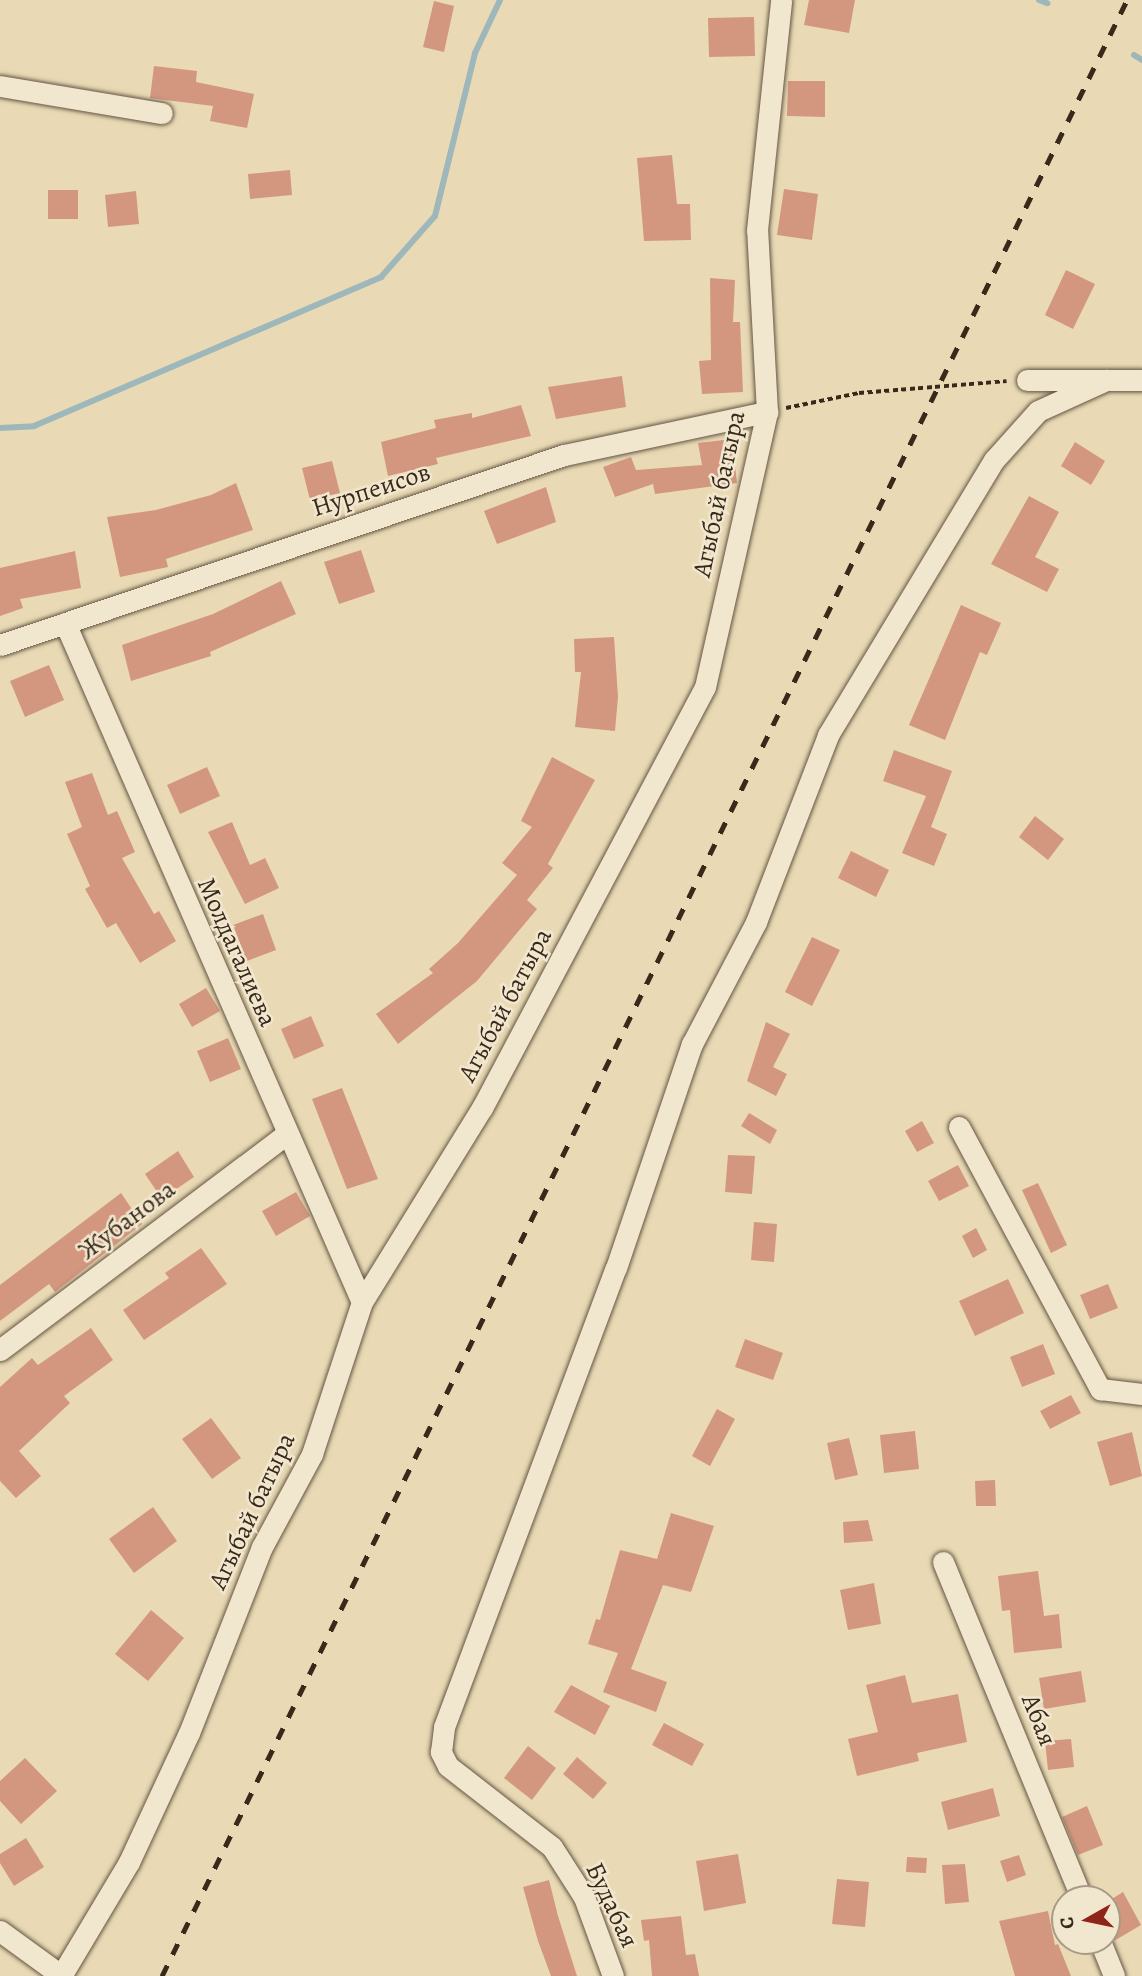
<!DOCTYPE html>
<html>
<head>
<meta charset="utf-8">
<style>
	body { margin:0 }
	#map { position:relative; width:1142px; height:1976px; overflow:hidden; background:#e9dab5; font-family:Alegreya,serif }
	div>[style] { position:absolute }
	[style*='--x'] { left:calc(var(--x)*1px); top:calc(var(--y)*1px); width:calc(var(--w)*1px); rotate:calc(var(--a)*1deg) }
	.stream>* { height:6px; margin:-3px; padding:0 3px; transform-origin:3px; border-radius:3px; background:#9eb7ba }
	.building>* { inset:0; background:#d39780 }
	.path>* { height:3.5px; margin-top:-1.75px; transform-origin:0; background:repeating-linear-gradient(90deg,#39291b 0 5px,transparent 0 8.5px) }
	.roads { filter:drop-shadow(0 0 2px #655542) drop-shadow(0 0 2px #655542) }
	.minor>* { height:21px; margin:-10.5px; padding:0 10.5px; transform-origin:10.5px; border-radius:10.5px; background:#f1e7cf }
	.rail>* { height:5px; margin-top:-2.5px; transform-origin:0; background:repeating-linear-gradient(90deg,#39291b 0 12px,transparent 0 24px) }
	span { translate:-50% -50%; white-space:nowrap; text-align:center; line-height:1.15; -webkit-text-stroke:5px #f1e7cf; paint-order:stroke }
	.street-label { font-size:26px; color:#39291b }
	.north { position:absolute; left:1051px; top:1885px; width:70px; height:70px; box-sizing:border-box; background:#f1e7cf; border:2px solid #a79b87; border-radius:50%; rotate:261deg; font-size:19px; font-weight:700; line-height:28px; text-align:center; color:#39291b }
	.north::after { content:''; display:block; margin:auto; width:24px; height:32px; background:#8f2418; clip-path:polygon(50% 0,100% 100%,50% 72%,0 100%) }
</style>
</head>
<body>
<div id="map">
	<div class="stream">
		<div style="--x:1039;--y:0;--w:9;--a:21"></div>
		<div style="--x:1134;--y:55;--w:9;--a:32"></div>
		<div style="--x:0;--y:428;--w:34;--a:-3"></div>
		<div style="--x:34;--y:426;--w:378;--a:-23.2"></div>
		<div style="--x:381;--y:277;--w:81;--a:-48.5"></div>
		<div style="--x:435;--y:216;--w:168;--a:-76.2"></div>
		<div style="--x:475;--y:53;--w:59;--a:-64.7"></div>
	</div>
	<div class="building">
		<div style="clip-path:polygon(809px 0,855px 0,849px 33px,804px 25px)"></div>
		<div style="clip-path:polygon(434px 1px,454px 6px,444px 52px,423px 47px)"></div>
		<div style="clip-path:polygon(754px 17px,755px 56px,709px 57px,708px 18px)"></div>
		<div style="clip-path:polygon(154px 66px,197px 71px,196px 82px,254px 94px,247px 128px,210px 121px,213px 106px,150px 98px)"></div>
		<div style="clip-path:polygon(788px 81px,825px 81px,825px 117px,787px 116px)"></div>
		<div style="clip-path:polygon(672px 155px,677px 204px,690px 204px,691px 240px,644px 241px,637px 158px)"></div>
		<div style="clip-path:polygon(290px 170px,292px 195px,250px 199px,248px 174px)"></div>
		<div style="clip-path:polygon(784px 189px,818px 194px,812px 240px,777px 235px)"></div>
		<div style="clip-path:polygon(48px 190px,78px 190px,78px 219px,48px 219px)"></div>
		<div style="clip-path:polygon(136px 191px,139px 224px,108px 227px,105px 195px)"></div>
		<div style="clip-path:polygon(1066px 270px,1095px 284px,1073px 329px,1045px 315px)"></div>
		<div style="clip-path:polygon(710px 278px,735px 280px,733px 322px,740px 322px,743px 392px,702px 394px,699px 361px,711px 360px)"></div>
		<div style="clip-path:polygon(622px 376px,626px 407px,556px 419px,548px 387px)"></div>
		<div style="clip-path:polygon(521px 405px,531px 436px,436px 458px,438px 464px,388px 476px,381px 442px,436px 428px,434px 420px,472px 413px,472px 418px)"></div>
		<div style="clip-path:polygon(732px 439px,737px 483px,655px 494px,653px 484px,615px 497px,603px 467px,631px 457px,636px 470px,702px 465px,698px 443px)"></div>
		<div style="clip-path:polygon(1075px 442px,1105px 461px,1091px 485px,1061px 466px)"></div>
		<div style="clip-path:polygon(332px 461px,340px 493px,310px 500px,302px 468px)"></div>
		<div style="clip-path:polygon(236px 483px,253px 530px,166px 559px,168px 567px,120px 577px,107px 517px,156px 510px,211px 495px)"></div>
		<div style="clip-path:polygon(546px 487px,556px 522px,497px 544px,484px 511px)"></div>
		<div style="clip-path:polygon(1029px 496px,1059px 512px,1035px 557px,1059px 569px,1047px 592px,991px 564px)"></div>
		<div style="clip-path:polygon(361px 550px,375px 592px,339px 604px,324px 562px)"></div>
		<div style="clip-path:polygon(75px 551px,81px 588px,20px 599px,23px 608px,0 616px,0 568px)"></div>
		<div style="clip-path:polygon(281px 581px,296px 614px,210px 652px,211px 656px,131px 681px,122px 645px,213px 614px)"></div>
		<div style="clip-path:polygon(961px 605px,1001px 623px,987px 655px,980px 652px,945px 740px,909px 725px)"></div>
		<div style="clip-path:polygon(614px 637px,618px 697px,615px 731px,575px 727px,581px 672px,575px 672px,574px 639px)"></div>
		<div style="clip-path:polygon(49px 665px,64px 700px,25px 717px,10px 681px)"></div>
		<div style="clip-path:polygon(894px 750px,952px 771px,931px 827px,947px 834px,934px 866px,902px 853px,926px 796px,883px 781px)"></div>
		<div style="clip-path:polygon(552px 757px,595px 780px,548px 864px,553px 868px,527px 900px,537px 909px,477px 981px,398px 1044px,376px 1014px,433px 973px,429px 969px,458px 943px,517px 875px,502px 863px,532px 827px,521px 821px)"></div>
		<div style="clip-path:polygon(207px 767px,220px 796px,180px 814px,167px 785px)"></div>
		<div style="clip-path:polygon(92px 773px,108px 815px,117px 811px,135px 852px,122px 858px,154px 914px,159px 911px,176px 941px,140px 963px,116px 923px,107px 928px,85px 889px,90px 886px,67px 834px,82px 827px,65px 782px)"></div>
		<div style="clip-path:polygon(1035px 816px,1064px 839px,1048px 860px,1019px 837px)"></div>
		<div style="clip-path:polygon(232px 822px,250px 865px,265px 858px,279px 888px,245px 904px,208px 832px)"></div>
		<div style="clip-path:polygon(851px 851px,889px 870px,876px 897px,838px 878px)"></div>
		<div style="clip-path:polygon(263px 914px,276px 950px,247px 961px,233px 925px)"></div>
		<div style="clip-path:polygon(812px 937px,840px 950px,812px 1006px,785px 992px)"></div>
		<div style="clip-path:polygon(206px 988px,220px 1011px,192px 1027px,179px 1004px)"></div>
		<div style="clip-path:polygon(311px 1016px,324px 1046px,294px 1059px,281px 1029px)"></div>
		<div style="clip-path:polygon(766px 1022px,790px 1034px,773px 1067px,787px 1074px,776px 1096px,747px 1081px)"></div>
		<div style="clip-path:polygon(228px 1038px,241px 1069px,210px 1082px,197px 1051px)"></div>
		<div style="clip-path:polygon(342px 1088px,378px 1179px,347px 1189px,312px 1099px)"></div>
		<div style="clip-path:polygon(749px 1113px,777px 1130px,770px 1144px,741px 1126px)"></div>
		<div style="clip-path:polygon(922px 1121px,934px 1143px,917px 1152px,905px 1131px)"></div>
		<div style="clip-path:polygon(178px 1151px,194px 1177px,162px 1199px,145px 1174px)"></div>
		<div style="clip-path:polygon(728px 1155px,755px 1156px,752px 1194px,725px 1192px)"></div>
		<div style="clip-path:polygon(958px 1165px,969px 1186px,939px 1201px,928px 1181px)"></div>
		<div style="clip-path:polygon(1038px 1183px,1067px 1245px,1051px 1253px,1022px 1190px)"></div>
		<div style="clip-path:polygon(296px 1192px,310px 1216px,276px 1236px,262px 1211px)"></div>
		<div style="clip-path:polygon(121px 1193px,142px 1224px,55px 1292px,49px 1284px,0 1321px,0 1285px)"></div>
		<div style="clip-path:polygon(754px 1222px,777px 1224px,774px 1262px,751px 1260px)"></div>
		<div style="clip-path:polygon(976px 1228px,987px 1250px,973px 1258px,962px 1236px)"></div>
		<div style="clip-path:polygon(201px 1248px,227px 1284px,144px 1340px,123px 1310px,169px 1278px,165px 1273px)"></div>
		<div style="clip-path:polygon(1008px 1279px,1024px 1313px,975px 1336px,959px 1301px)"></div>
		<div style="clip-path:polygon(1108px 1284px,1118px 1308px,1090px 1319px,1080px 1295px)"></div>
		<div style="clip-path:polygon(91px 1328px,113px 1360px,64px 1396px,70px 1403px,19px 1451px,41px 1476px,16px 1498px,0 1481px,0 1387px,32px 1358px,38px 1365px)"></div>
		<div style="clip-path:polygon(745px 1339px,783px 1353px,773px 1380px,735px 1367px)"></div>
		<div style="clip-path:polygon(1043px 1344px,1055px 1374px,1022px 1387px,1010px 1357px)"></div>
		<div style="clip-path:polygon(1071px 1395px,1081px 1413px,1050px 1429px,1040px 1411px)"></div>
		<div style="clip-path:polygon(717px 1409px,735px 1419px,710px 1466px,692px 1456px)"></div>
		<div style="clip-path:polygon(211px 1418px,241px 1458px,212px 1479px,182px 1439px)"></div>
		<div style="clip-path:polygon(915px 1431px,919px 1469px,884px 1473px,880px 1435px)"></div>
		<div style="clip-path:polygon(1132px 1432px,1142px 1476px,1110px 1486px,1097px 1442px)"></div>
		<div style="clip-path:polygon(849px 1438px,858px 1475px,835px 1480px,827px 1443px)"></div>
		<div style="clip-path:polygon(995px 1480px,996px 1506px,976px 1506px,975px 1481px)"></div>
		<div style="clip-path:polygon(153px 1507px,177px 1541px,134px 1573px,109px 1539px)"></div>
		<div style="clip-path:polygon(671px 1513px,714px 1526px,691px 1592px,663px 1585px,631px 1669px,667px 1682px,656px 1712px,603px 1692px,618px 1653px,588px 1644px,596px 1619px,600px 1620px,620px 1550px,657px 1559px)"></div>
		<div style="clip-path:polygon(868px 1520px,873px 1541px,844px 1543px,843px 1522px)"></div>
		<div style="clip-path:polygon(1038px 1571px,1044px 1616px,1059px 1614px,1062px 1648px,1014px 1653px,1010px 1610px,1002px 1611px,998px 1576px)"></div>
		<div style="clip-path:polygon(874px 1583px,881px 1624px,848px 1630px,840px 1590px)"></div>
		<div style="clip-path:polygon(151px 1610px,184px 1638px,148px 1681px,115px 1654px)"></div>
		<div style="clip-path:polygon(1081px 1671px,1086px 1702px,1044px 1709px,1039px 1678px)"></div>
		<div style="clip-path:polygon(905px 1675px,912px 1703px,958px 1694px,967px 1742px,917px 1753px,919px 1761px,857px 1776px,848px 1739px,878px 1732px,866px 1685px)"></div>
		<div style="clip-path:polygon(571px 1685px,610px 1706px,595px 1735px,554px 1712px)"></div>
		<div style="clip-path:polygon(664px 1723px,704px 1744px,692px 1766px,652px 1745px)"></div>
		<div style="clip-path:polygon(1071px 1739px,1074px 1767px,1048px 1770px,1045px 1741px)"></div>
		<div style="clip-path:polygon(528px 1746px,556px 1768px,532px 1800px,504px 1778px)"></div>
		<div style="clip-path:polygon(577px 1757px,607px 1783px,593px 1799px,563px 1774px)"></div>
		<div style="clip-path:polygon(25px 1758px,57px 1791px,21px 1824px,0 1801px,0 1781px)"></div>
		<div style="clip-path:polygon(993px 1788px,1000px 1816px,948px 1830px,941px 1802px)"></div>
		<div style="clip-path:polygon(1087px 1806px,1103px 1845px,1078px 1855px,1062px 1817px)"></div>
		<div style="clip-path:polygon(26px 1838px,44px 1867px,14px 1886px,0 1863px,0 1854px)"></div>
		<div style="clip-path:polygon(738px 1854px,746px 1903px,704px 1911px,696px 1861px)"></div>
		<div style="clip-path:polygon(1019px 1855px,1026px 1875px,1007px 1882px,1000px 1861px)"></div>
		<div style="clip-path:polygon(907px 1857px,927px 1858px,926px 1873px,906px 1872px)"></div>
		<div style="clip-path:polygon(965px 1864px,969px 1902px,945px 1904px,942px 1865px)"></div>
		<div style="clip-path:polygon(837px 1879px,869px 1882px,865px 1927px,832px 1924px)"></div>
		<div style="clip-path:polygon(549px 1880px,558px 1916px,577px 1976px,551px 1976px,538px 1941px,523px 1887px)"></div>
		<div style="clip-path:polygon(1123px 1892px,1141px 1925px,1114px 1941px,1107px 1930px,1107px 1902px)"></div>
		<div style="clip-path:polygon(1048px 1911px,1055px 1945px,1058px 1944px,1071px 1976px,1015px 1976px,999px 1921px)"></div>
		<div style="clip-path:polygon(681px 1916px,686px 1955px,695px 1954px,699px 1976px,652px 1976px,649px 1940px,644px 1941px,641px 1920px)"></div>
	</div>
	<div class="path">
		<div style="--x:786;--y:408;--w:75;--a:-11.6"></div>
		<div style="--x:859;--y:393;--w:148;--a:-4.6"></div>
	</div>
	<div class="roads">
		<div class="minor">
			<div style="--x:0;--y:86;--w:164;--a:9.5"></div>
			<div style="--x:1027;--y:380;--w:115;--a:0"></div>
			<div style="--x:65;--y:623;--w:741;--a:66.38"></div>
			<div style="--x:0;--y:645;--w:595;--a:-18.62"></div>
			<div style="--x:564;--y:455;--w:208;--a:-12"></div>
			<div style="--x:959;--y:1127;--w:298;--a:61.7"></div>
			<div style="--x:1100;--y:1389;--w:42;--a:6.8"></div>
			<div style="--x:0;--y:1350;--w:359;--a:-37"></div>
			<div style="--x:943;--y:1562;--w:365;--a:67.6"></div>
			<div style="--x:0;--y:1931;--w:77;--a:36"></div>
			<div style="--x:1100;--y:1941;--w:38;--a:68"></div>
			<div style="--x:61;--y:1976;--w:133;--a:-59.2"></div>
			<div style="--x:129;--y:1862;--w:142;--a:-65.1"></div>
			<div style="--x:189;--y:1733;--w:200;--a:-68.6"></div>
			<div style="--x:262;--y:1547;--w:106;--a:-61.7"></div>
			<div style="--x:312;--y:1454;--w:160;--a:-71.8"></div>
			<div style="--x:362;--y:1302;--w:228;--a:-58.3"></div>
			<div style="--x:482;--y:1108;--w:476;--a:-62.1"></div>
			<div style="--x:705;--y:687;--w:282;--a:-77.3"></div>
			<div style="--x:767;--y:412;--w:182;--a:-93.1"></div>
			<div style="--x:757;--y:230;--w:231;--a:-84"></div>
			<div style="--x:613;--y:1976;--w:84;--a:-110.2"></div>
			<div style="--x:584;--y:1897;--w:59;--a:-122.6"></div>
			<div style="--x:552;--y:1847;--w:132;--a:-142.1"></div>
			<div style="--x:448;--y:1766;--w:16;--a:-117"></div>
			<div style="--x:441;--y:1752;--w:25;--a:-83"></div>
			<div style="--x:444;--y:1727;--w:490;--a:-69.5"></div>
			<div style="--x:616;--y:1268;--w:237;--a:-71.3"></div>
			<div style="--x:692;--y:1044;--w:138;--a:-62.3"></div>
			<div style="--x:756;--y:922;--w:200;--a:-68.9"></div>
			<div style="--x:828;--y:735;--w:321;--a:-58.9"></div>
			<div style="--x:994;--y:460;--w:66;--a:-48.1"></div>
			<div style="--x:1038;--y:411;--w:75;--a:-24.5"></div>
		</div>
	</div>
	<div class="rail">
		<div style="--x:162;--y:1976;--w:2199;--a:-63.97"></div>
	</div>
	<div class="street-label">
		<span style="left:371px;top:490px;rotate:-18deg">Нурпеисов</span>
		<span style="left:719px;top:494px;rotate:-78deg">Агыбай батыра</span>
		<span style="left:237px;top:952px;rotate:66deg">Молдагалиева</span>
		<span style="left:505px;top:1005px;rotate:-62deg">Агыбай батыра</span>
		<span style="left:127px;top:1220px;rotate:-37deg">Жубанова</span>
		<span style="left:252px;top:1511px;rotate:-65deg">Агыбай батыра</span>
		<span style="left:1039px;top:1720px;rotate:68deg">Абая</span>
		<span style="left:612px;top:1905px;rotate:65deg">Будабая</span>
	</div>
	<div class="north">С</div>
</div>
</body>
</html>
